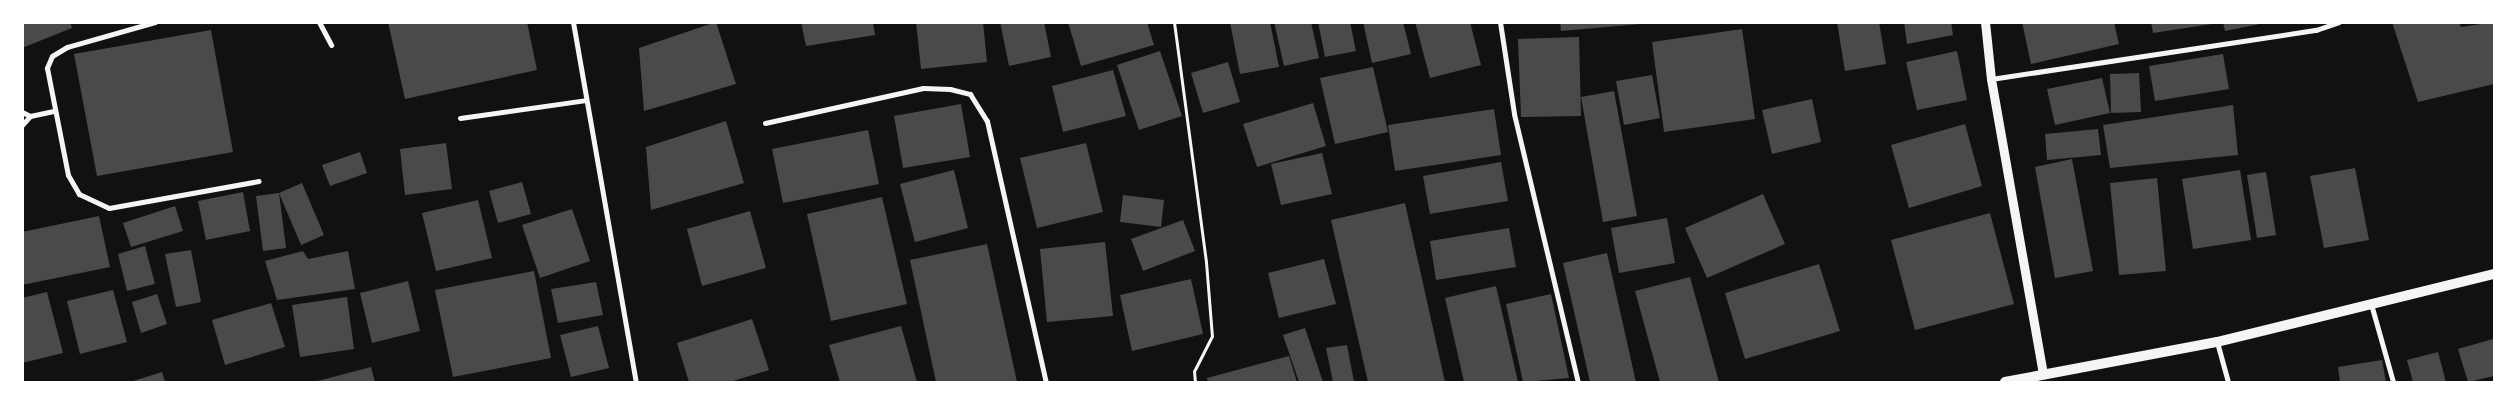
<!DOCTYPE html>
<html>
<head>
<meta charset="utf-8">
<style>
	body { margin:0 }
	#map { position:relative; width:2517px; height:405px; overflow:hidden; background:#111; font-family:"Roboto Condensed",sans-serif }
	div>[style] { position:absolute }
	[style*='--x'] { left:calc(var(--x)*1px); top:calc(var(--y)*1px); width:calc(var(--w)*1px); rotate:calc(var(--a)*1deg) }
	.building>* { inset:0; background:#4a4a4a }
	.path>* { height:3px; margin:-1.5px; padding:0 1.5px; transform-origin:1.5px; border-radius:1.5px; background:#f5f5f5 }
	.minor>* { height:5px; margin:-2.5px; padding:0 2.5px; transform-origin:2.5px; border-radius:2.5px; background:#f5f5f5 }
	.tertiary>* { height:9px; margin:-4.5px; padding:0 4.5px; transform-origin:4.5px; border-radius:4.5px; background:#f5f5f5 }
	.secondary>* { height:10px; margin:-5px; padding:0 5px; transform-origin:5px; border-radius:5px; background:#f5f5f5 }
	span { translate:-50% -50%; white-space:nowrap; text-align:center; line-height:1.15; -webkit-text-stroke:5px #fff; paint-order:stroke }
	.frame { position:absolute; inset:0; border:24px solid #fff; pointer-events:none }
</style>
</head>
<body>
<div id="map">
	<div class="building">
		<div style="clip-path:polygon(22px 22px,70px 22px,72px 28px,22px 48px)"></div>
		<div style="clip-path:polygon(388px 22px,527px 22px,537px 70px,405px 99px)"></div>
		<div style="clip-path:polygon(716px 22px,736px 84px,644px 111px,639px 48px)"></div>
		<div style="clip-path:polygon(801px 22px,873px 22px,875px 35px,806px 46px)"></div>
		<div style="clip-path:polygon(916px 22px,983px 22px,987px 62px,921px 69px)"></div>
		<div style="clip-path:polygon(1000px 22px,1044px 22px,1051px 57px,1009px 66px)"></div>
		<div style="clip-path:polygon(1068px 22px,1147px 22px,1154px 45px,1081px 66px)"></div>
		<div style="clip-path:polygon(1230px 22px,1270px 22px,1279px 67px,1240px 74px)"></div>
		<div style="clip-path:polygon(1274px 22px,1311px 22px,1319px 58px,1284px 66px)"></div>
		<div style="clip-path:polygon(1318px 22px,1350px 22px,1356px 51px,1325px 57px)"></div>
		<div style="clip-path:polygon(1363px 22px,1403px 22px,1411px 54px,1372px 63px)"></div>
		<div style="clip-path:polygon(1415px 22px,1470px 22px,1481px 65px,1430px 78px)"></div>
		<div style="clip-path:polygon(1560px 22px,1640px 22px,1640px 24px,1561px 31px)"></div>
		<div style="clip-path:polygon(1837px 22px,1879px 22px,1886px 64px,1845px 71px)"></div>
		<div style="clip-path:polygon(1904px 22px,1951px 22px,1953px 35px,1907px 44px)"></div>
		<div style="clip-path:polygon(2022px 22px,2114px 22px,2119px 44px,2031px 64px)"></div>
		<div style="clip-path:polygon(2151px 22px,2212px 22px,2212px 24px,2153px 33px)"></div>
		<div style="clip-path:polygon(2223px 22px,2265px 22px,2265px 23px,2225px 31px)"></div>
		<div style="clip-path:polygon(2392px 22px,2459px 22px,2461px 27px,2494px 22px,2494px 84px,2418px 102px)"></div>
		<div style="clip-path:polygon(1742px 29px,1755px 119px,1664px 132px,1652px 42px)"></div>
		<div style="clip-path:polygon(211px 30px,233px 152px,97px 176px,74px 54px)"></div>
		<div style="clip-path:polygon(1579px 37px,1581px 116px,1521px 117px,1518px 39px)"></div>
		<div style="clip-path:polygon(1160px 51px,1182px 116px,1139px 130px,1117px 65px)"></div>
		<div style="clip-path:polygon(1957px 51px,1967px 100px,1917px 110px,1906px 62px)"></div>
		<div style="clip-path:polygon(2223px 54px,2229px 89px,2155px 101px,2149px 66px)"></div>
		<div style="clip-path:polygon(1228px 62px,1240px 102px,1203px 113px,1191px 73px)"></div>
		<div style="clip-path:polygon(1373px 67px,1388px 132px,1335px 144px,1320px 78px)"></div>
		<div style="clip-path:polygon(1113px 70px,1126px 116px,1063px 132px,1052px 86px)"></div>
		<div style="clip-path:polygon(2139px 73px,2141px 112px,2111px 113px,2110px 74px)"></div>
		<div style="clip-path:polygon(1652px 75px,1660px 118px,1624px 125px,1616px 81px)"></div>
		<div style="clip-path:polygon(2102px 78px,2110px 113px,2055px 125px,2047px 89px)"></div>
		<div style="clip-path:polygon(1614px 91px,1637px 216px,1603px 222px,1581px 97px)"></div>
		<div style="clip-path:polygon(1812px 99px,1821px 142px,1772px 154px,1762px 110px)"></div>
		<div style="clip-path:polygon(1313px 103px,1326px 146px,1257px 167px,1243px 124px)"></div>
		<div style="clip-path:polygon(961px 104px,970px 157px,903px 168px,894px 116px)"></div>
		<div style="clip-path:polygon(2233px 105px,2238px 155px,2110px 168px,2103px 125px)"></div>
		<div style="clip-path:polygon(1494px 109px,1501px 155px,1395px 171px,1388px 125px)"></div>
		<div style="clip-path:polygon(726px 121px,744px 183px,651px 210px,646px 147px)"></div>
		<div style="clip-path:polygon(1965px 124px,1982px 186px,1909px 208px,1891px 145px)"></div>
		<div style="clip-path:polygon(2098px 129px,2101px 155px,2047px 160px,2045px 134px)"></div>
		<div style="clip-path:polygon(868px 130px,879px 184px,783px 203px,772px 149px)"></div>
		<div style="clip-path:polygon(446px 143px,452px 189px,405px 195px,400px 149px)"></div>
		<div style="clip-path:polygon(1086px 143px,1103px 212px,1037px 228px,1020px 158px)"></div>
		<div style="clip-path:polygon(360px 152px,367px 173px,330px 186px,322px 165px)"></div>
		<div style="clip-path:polygon(1322px 153px,1332px 194px,1281px 205px,1271px 164px)"></div>
		<div style="clip-path:polygon(2072px 159px,2093px 271px,2055px 278px,2035px 167px)"></div>
		<div style="clip-path:polygon(1501px 162px,1508px 201px,1430px 214px,1423px 176px)"></div>
		<div style="clip-path:polygon(2355px 168px,2369px 240px,2324px 248px,2310px 176px)"></div>
		<div style="clip-path:polygon(954px 170px,968px 228px,915px 242px,900px 184px)"></div>
		<div style="clip-path:polygon(2240px 170px,2251px 240px,2193px 249px,2182px 179px)"></div>
		<div style="clip-path:polygon(2266px 172px,2276px 235px,2257px 238px,2247px 175px)"></div>
		<div style="clip-path:polygon(2157px 178px,2166px 271px,2119px 275px,2110px 183px)"></div>
		<div style="clip-path:polygon(522px 182px,531px 214px,498px 223px,489px 191px)"></div>
		<div style="clip-path:polygon(302px 183px,324px 235px,301px 245px,279px 193px)"></div>
		<div style="clip-path:polygon(243px 192px,250px 231px,206px 240px,198px 201px)"></div>
		<div style="clip-path:polygon(279px 193px,286px 248px,263px 251px,256px 196px)"></div>
		<div style="clip-path:polygon(1763px 194px,1785px 244px,1707px 278px,1685px 228px)"></div>
		<div style="clip-path:polygon(1123px 195px,1164px 200px,1161px 227px,1120px 222px)"></div>
		<div style="clip-path:polygon(882px 197px,907px 304px,831px 321px,807px 214px)"></div>
		<div style="clip-path:polygon(478px 200px,492px 258px,436px 271px,422px 213px)"></div>
		<div style="clip-path:polygon(1405px 203px,1445px 382px,1368px 382px,1331px 220px)"></div>
		<div style="clip-path:polygon(175px 206px,183px 231px,131px 247px,123px 223px)"></div>
		<div style="clip-path:polygon(572px 209px,590px 261px,540px 278px,522px 225px)"></div>
		<div style="clip-path:polygon(750px 211px,766px 268px,702px 286px,687px 229px)"></div>
		<div style="clip-path:polygon(1990px 213px,2014px 304px,1915px 330px,1891px 240px)"></div>
		<div style="clip-path:polygon(99px 216px,110px 267px,22px 285px,22px 232px)"></div>
		<div style="clip-path:polygon(1667px 218px,1675px 263px,1619px 273px,1611px 228px)"></div>
		<div style="clip-path:polygon(1183px 220px,1195px 251px,1143px 271px,1131px 239px)"></div>
		<div style="clip-path:polygon(1509px 228px,1516px 267px,1436px 280px,1430px 241px)"></div>
		<div style="clip-path:polygon(1105px 242px,1113px 316px,1047px 322px,1040px 249px)"></div>
		<div style="clip-path:polygon(987px 244px,1017px 382px,936px 382px,910px 260px)"></div>
		<div style="clip-path:polygon(145px 246px,155px 284px,127px 291px,118px 254px)"></div>
		<div style="clip-path:polygon(191px 250px,201px 302px,176px 307px,165px 254px)"></div>
		<div style="clip-path:polygon(303px 251px,308px 259px,348px 251px,355px 289px,277px 300px,265px 261px)"></div>
		<div style="clip-path:polygon(1607px 253px,1636px 382px,1590px 382px,1563px 263px)"></div>
		<div style="clip-path:polygon(1324px 259px,1336px 304px,1279px 318px,1268px 273px)"></div>
		<div style="clip-path:polygon(1819px 264px,1840px 331px,1745px 359px,1725px 293px)"></div>
		<div style="clip-path:polygon(534px 271px,551px 358px,453px 377px,435px 290px)"></div>
		<div style="clip-path:polygon(1690px 277px,1719px 382px,1660px 382px,1635px 291px)"></div>
		<div style="clip-path:polygon(1191px 279px,1203px 334px,1132px 351px,1120px 295px)"></div>
		<div style="clip-path:polygon(408px 281px,420px 331px,372px 343px,360px 293px)"></div>
		<div style="clip-path:polygon(596px 282px,603px 315px,558px 323px,551px 289px)"></div>
		<div style="clip-path:polygon(1496px 286px,1518px 382px,1464px 382px,1445px 298px)"></div>
		<div style="clip-path:polygon(113px 290px,127px 342px,80px 354px,67px 301px)"></div>
		<div style="clip-path:polygon(47px 292px,63px 353px,22px 363px,22px 298px)"></div>
		<div style="clip-path:polygon(157px 294px,167px 324px,141px 333px,132px 302px)"></div>
		<div style="clip-path:polygon(1551px 294px,1569px 378px,1523px 382px,1506px 304px)"></div>
		<div style="clip-path:polygon(347px 297px,354px 349px,300px 357px,292px 305px)"></div>
		<div style="clip-path:polygon(271px 303px,285px 347px,225px 365px,212px 320px)"></div>
		<div style="clip-path:polygon(752px 319px,769px 370px,730px 382px,689px 382px,677px 343px)"></div>
		<div style="clip-path:polygon(598px 326px,609px 368px,571px 377px,560px 335px)"></div>
		<div style="clip-path:polygon(901px 326px,917px 382px,840px 382px,829px 345px)"></div>
		<div style="clip-path:polygon(1305px 328px,1323px 382px,1299px 382px,1283px 335px)"></div>
		<div style="clip-path:polygon(2493px 339px,2494px 376px,2468px 382px,2458px 349px)"></div>
		<div style="clip-path:polygon(1347px 345px,1354px 382px,1333px 382px,1326px 348px)"></div>
		<div style="clip-path:polygon(2438px 352px,2446px 382px,2413px 382px,2407px 360px)"></div>
		<div style="clip-path:polygon(1289px 356px,1297px 382px,1208px 382px,1207px 378px)"></div>
		<div style="clip-path:polygon(2382px 360px,2386px 382px,2340px 382px,2338px 367px)"></div>
		<div style="clip-path:polygon(371px 367px,375px 382px,314px 382px)"></div>
		<div style="clip-path:polygon(162px 372px,165px 382px,130px 382px)"></div>
	</div>
	<div class="path">
		<div style="--x:1174;--y:22;--w:242;--a:82.4"></div>
		<div style="--x:1206;--y:262;--w:74;--a:85.4"></div>
		<div style="--x:1212;--y:336;--w:39;--a:117"></div>
		<div style="--x:1194;--y:371;--w:11;--a:85"></div>
	</div>
	<div class="minor">
		<div style="--x:155;--y:22;--w:91;--a:164.1"></div>
		<div style="--x:67;--y:47;--w:17;--a:149"></div>
		<div style="--x:52;--y:56;--w:13;--a:113"></div>
		<div style="--x:47;--y:68;--w:109;--a:78.9"></div>
		<div style="--x:68;--y:175;--w:22;--a:60"></div>
		<div style="--x:79;--y:194;--w:33;--a:25"></div>
		<div style="--x:109;--y:208;--w:152;--a:-10.2"></div>
		<div style="--x:319;--y:22;--w:26;--a:62"></div>
		<div style="--x:573;--y:22;--w:365;--a:80.1"></div>
		<div style="--x:1500;--y:22;--w:93;--a:81.3"></div>
		<div style="--x:1514;--y:114;--w:276;--a:76.6"></div>
		<div style="--x:1991;--y:79;--w:329;--a:-8.6"></div>
		<div style="--x:2316;--y:30;--w:24;--a:-19"></div>
		<div style="--x:22;--y:112;--w:9;--a:27"></div>
		<div style="--x:30;--y:116;--w:24;--a:-12"></div>
		<div style="--x:460;--y:118;--w:127;--a:-8.1"></div>
		<div style="--x:765;--y:123;--w:162;--a:-12.5"></div>
		<div style="--x:923;--y:88;--w:27;--a:2"></div>
		<div style="--x:950;--y:89;--w:21;--a:14"></div>
		<div style="--x:970;--y:94;--w:32;--a:58"></div>
		<div style="--x:987;--y:121;--w:268;--a:77.3"></div>
		<div style="--x:22;--y:125;--w:12;--a:-48"></div>
		<div style="--x:2371;--y:304;--w:81;--a:74.2"></div>
		<div style="--x:2217;--y:342;--w:41;--a:74.6"></div>
	</div>
	<div class="tertiary">
		<div style="--x:1985;--y:22;--w:57;--a:84"></div>
		<div style="--x:1991;--y:79;--w:299;--a:80"></div>
	</div>
	<div class="secondary">
		<div style="--x:2005;--y:382;--w:216;--a:-10.7"></div>
		<div style="--x:2217;--y:342;--w:285;--a:-13.8"></div>
	</div>
	<div class="frame"></div>
</div>
</body>
</html>
